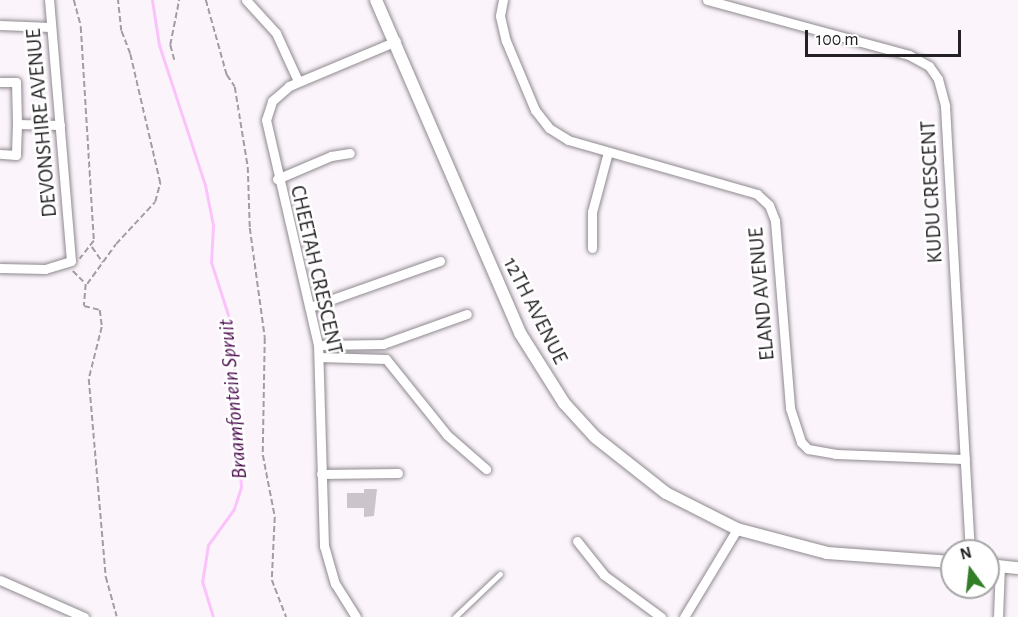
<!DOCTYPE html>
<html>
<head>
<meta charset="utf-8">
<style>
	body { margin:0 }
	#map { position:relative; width:1018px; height:617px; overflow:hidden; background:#fbf5fb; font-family:"Alegreya Sans",sans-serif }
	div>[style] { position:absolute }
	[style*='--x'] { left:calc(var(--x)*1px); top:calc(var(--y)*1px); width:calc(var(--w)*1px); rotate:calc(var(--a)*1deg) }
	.stream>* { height:3px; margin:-1.5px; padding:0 1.5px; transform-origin:1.5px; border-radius:1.5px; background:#fbc3fc }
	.building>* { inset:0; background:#cbc5cb }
	.path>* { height:1.5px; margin-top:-0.75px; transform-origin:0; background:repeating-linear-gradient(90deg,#a29da2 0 6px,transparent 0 9px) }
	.roads { filter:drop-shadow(0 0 2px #8f898f) drop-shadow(0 0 2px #8f898f) }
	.service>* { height:4.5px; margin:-2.25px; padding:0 2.25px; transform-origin:2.25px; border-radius:2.25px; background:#fff }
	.minor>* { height:9px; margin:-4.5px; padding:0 4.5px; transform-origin:4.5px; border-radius:4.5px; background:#fff }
	.tertiary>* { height:12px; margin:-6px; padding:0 6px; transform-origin:6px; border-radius:6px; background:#fff }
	span { translate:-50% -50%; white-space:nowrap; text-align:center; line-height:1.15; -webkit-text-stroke:5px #fff; paint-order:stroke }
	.street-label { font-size:21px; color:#232123 }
	.water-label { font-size:22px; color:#4d0f50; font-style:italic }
	.north { position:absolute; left:940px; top:539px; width:60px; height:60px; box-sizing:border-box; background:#fff; border:2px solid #a7a6a7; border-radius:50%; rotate:345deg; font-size:16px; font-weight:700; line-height:24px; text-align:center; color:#232123 }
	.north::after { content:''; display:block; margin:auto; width:21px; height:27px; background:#317e27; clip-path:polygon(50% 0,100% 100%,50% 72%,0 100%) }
	.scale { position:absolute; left:805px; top:30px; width:156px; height:27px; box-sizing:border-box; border:3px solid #232123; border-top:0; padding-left:8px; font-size:18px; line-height:21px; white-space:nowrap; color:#232123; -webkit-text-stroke:4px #fff; paint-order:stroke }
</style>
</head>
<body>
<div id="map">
	<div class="stream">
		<div style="--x:152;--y:0;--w:46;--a:81.2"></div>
		<div style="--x:159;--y:45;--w:147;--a:71.8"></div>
		<div style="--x:205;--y:185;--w:41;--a:78.7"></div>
		<div style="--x:213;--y:225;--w:37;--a:93"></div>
		<div style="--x:211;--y:262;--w:68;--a:72.1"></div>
		<div style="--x:232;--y:327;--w:160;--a:86.8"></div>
		<div style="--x:241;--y:487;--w:23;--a:108"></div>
		<div style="--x:234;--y:509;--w:44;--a:125.8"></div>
		<div style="--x:208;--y:545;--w:36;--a:99"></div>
		<div style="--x:202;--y:581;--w:38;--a:73"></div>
	</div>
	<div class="building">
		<div style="clip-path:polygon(364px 489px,377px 489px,374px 516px,364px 517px,364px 508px,347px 508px,347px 493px,364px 493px)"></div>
	</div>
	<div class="path">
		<div style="--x:74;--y:0;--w:28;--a:75"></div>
		<div style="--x:81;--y:27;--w:214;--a:86.5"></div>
		<div style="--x:94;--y:241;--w:23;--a:128"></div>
		<div style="--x:206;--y:0;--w:78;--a:74.4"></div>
		<div style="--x:227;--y:75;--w:14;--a:56"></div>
		<div style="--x:235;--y:87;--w:81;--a:80.8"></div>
		<div style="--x:248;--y:167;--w:61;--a:88.1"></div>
		<div style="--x:250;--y:228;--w:111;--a:82.2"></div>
		<div style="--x:265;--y:338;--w:117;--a:91"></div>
		<div style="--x:263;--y:455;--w:63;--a:79"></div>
		<div style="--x:275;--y:517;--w:63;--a:92.7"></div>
		<div style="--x:272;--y:580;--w:40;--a:69"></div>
		<div style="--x:174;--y:60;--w:16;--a:-105"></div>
		<div style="--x:170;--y:45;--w:46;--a:-78.7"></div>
		<div style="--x:92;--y:247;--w:19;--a:55"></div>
		<div style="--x:73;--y:271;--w:18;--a:45"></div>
		<div style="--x:86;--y:284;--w:22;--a:95"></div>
		<div style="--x:84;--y:306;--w:16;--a:14"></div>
		<div style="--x:100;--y:310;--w:17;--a:83"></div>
		<div style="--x:102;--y:327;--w:54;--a:104"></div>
		<div style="--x:89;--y:379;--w:199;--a:85.1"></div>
		<div style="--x:106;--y:577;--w:41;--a:74.6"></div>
		<div style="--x:87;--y:284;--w:49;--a:-54.1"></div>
		<div style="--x:116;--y:244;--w:57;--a:-47.1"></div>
		<div style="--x:155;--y:202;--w:20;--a:-75"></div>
		<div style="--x:160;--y:183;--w:132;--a:-103.1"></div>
		<div style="--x:130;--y:54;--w:25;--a:-111"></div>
		<div style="--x:121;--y:31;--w:31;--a:-96"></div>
	</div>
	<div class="roads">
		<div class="service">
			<div style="--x:455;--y:617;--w:62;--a:-43.7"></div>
		</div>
		<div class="minor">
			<div style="--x:246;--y:0;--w:45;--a:47.7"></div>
			<div style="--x:276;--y:33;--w:53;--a:65.4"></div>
			<div style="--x:503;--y:0;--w:16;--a:101"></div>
			<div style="--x:500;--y:16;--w:26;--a:77"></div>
			<div style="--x:506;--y:41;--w:75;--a:67.2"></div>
			<div style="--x:535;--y:110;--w:23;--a:52"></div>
			<div style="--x:549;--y:128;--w:22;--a:32"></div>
			<div style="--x:568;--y:140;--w:197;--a:15.9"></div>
			<div style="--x:757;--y:194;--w:16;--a:43"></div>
			<div style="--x:769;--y:205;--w:17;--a:69"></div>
			<div style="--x:775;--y:221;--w:188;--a:85.4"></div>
			<div style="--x:790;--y:408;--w:36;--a:72"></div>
			<div style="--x:801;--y:442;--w:10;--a:45"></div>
			<div style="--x:808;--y:449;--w:27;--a:10"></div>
			<div style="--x:835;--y:454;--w:130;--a:2.2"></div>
			<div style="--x:707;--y:0;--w:209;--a:15.2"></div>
			<div style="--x:909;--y:55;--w:23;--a:29"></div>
			<div style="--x:929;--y:66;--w:16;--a:55"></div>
			<div style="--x:938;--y:79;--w:28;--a:75"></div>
			<div style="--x:945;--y:106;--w:446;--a:86.8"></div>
			<div style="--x:0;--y:25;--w:50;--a:2.3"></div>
			<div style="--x:0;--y:82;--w:16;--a:0"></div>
			<div style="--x:16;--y:82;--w:42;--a:88.6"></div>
			<div style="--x:17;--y:124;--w:31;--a:92"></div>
			<div style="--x:16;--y:155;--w:16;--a:-176"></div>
			<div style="--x:17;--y:124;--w:43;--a:1.3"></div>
			<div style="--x:277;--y:179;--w:59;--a:-23.1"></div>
			<div style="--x:331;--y:156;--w:19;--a:-9"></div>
			<div style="--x:592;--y:248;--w:36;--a:-90"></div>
			<div style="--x:592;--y:212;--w:62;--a:-75.1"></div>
			<div style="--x:0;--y:268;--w:45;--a:1.3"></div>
			<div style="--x:45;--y:269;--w:27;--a:-17"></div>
			<div style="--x:71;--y:261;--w:262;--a:-94.8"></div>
			<div style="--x:310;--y:307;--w:138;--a:-19.5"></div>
			<div style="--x:318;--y:345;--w:65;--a:-0.9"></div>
			<div style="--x:383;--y:344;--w:89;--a:-19.7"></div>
			<div style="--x:319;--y:357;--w:67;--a:1.7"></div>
			<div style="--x:386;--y:359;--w:97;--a:51.2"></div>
			<div style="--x:447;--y:435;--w:52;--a:41.1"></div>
			<div style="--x:321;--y:474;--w:77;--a:-0.7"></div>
			<div style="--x:577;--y:541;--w:43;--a:51.5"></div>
			<div style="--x:604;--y:575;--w:71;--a:36.4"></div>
			<div style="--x:0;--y:580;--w:92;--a:23.8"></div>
			<div style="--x:356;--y:617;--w:39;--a:-122"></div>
			<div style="--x:335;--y:584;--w:40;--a:-106"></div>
			<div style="--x:324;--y:546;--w:201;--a:-91.7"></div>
			<div style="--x:318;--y:345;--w:231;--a:-103"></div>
			<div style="--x:266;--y:120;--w:20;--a:-72"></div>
			<div style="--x:272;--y:101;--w:23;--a:-41"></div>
			<div style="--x:289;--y:86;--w:116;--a:-22.8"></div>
			<div style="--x:684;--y:617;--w:103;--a:-58.9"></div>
			<div style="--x:998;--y:617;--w:51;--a:-87.8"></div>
		</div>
		<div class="tertiary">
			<div style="--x:376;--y:0;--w:363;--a:66.6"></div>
			<div style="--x:520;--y:333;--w:83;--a:57.8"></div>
			<div style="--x:564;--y:403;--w:46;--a:47.6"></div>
			<div style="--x:595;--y:437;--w:90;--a:38.3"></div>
			<div style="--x:666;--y:493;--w:80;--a:26.9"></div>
			<div style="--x:737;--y:529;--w:93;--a:14.9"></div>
			<div style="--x:827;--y:553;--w:125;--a:4.1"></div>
			<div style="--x:988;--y:565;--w:30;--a:6"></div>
		</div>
	</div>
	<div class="street-label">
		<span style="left:42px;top:123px;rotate:-95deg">DEVONSHIRE AVENUE</span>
		<span style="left:932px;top:192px;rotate:-93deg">KUDU CRESCENT</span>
		<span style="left:316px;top:270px;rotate:77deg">CHEETAH CRESCENT</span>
		<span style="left:762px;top:294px;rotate:-95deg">ELAND AVENUE</span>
		<span style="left:535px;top:311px;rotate:63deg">12TH AVENUE</span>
	</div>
	<div class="water-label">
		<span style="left:233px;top:399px;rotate:-95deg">Braamfontein Spruit</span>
	</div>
	<div class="north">N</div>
	<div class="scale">100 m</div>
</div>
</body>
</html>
